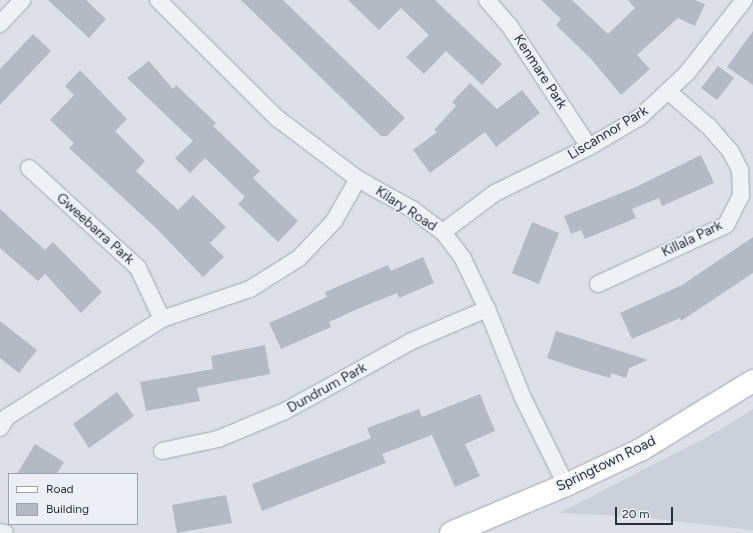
<!DOCTYPE html>
<html>
<head>
<meta charset="utf-8">
<style>
	body { margin:0 }
	#map { position:relative; width:753px; height:533px; overflow:hidden; background:#dde1e7; font-family:Figtree,sans-serif }
	div>[style] { position:absolute }
	[style*='--x'] { left:calc(var(--x)*1px); top:calc(var(--y)*1px); width:calc(var(--w)*1px); rotate:calc(var(--a)*1deg) }
	.built>* { inset:0; background:#cbd0d9 }
	.building>* { inset:0; background:#b4bac4 }
	.roads { filter:drop-shadow(0 0 1px #a2a8b1) drop-shadow(0 0 1px #a2a8b1) }
	.street>* { height:16px; margin:-8px; padding:0 8px; transform-origin:8px; border-radius:8px; background:#eff2f5 }
	.secondary>* { height:22px; margin:-11px; padding:0 11px; transform-origin:11px; border-radius:11px; background:#fff }
	span { translate:-50% -50%; white-space:nowrap; text-align:center; line-height:1.15; -webkit-text-stroke:3px #ecf0f5; paint-order:stroke }
	.street-label { font-size:14px; color:#26303d }
	.legend { position:absolute; left:8px; top:473px; width:130px; height:52px; box-sizing:border-box; background:#ecf0f5; border:1px solid #9da3ab; margin:0; padding:5px 7px; list-style:none; font-size:12px; color:#26303d }
	.legend li { display:flex; align-items:center; gap:8px; height:20px }
	.legend b { width:20px; border:1px solid #9da3ab }
	.scale { position:absolute; left:615px; top:507px; width:58px; height:18px; box-sizing:border-box; border:2px solid #26303d; border-top:0; padding-left:5px; font-size:12px; line-height:14px; white-space:nowrap; color:#26303d; -webkit-text-stroke:3px #ecf0f5; paint-order:stroke }
</style>
</head>
<body>
<div id="map">
	<div class="built">
		<div style="clip-path:polygon(753px 409px,753px 530px,630px 516px,559px 513px,711px 435px)"></div>
	</div>
	<div class="building">
		<div style="clip-path:polygon(48px 0,86px 0,106px 19px,89px 38px)"></div>
		<div style="clip-path:polygon(241px 0,283px 0,405px 118px,387px 136px,381px 136px)"></div>
		<div style="clip-path:polygon(348px 0,435px 0,502px 64px,482px 85px,446px 51px,424px 74px,406px 57px,429px 35px,401px 8px,379px 30px)"></div>
		<div style="clip-path:polygon(541px 0,572px 0,608px 34px,635px 8px,628px 0,695px 0,705px 4px,695px 26px,678px 18px,637px 55px,650px 69px,621px 95px,591px 59px,556px 25px,561px 19px)"></div>
		<div style="clip-path:polygon(753px 31px,753px 85px,727px 67px)"></div>
		<div style="clip-path:polygon(33px 34px,51px 51px,0 105px,0 69px)"></div>
		<div style="clip-path:polygon(149px 61px,173px 89px,176px 85px,216px 123px,213px 126px,260px 171px,253px 178px,298px 221px,278px 242px,238px 204px,245px 197px,205px 158px,190px 173px,175px 158px,193px 141px,127px 78px)"></div>
		<div style="clip-path:polygon(718px 66px,734px 78px,717px 100px,701px 88px)"></div>
		<div style="clip-path:polygon(80px 70px,127px 119px,115px 131px,145px 161px,136px 171px,178px 210px,193px 195px,226px 227px,210px 243px,224px 257px,203px 277px,157px 229px,69px 148px,74px 143px,50px 120px,74px 95px,65px 86px)"></div>
		<div style="clip-path:polygon(470px 83px,497px 109px,522px 90px,540px 113px,496px 147px,485px 132px,430px 173px,413px 150px,437px 132px,434px 130px,456px 106px,452px 102px)"></div>
		<div style="clip-path:polygon(701px 155px,714px 183px,662px 206px,659px 198px,632px 209px,636px 218px,585px 239px,581px 230px,571px 234px,564px 216px,636px 187px)"></div>
		<div style="clip-path:polygon(0 209px,45px 250px,53px 242px,102px 292px,81px 313px,45px 274px,38px 281px,0 248px)"></div>
		<div style="clip-path:polygon(532px 222px,559px 233px,539px 284px,512px 273px)"></div>
		<div style="clip-path:polygon(753px 237px,753px 273px,681px 321px,680px 318px,632px 339px,620px 313px,682px 285px)"></div>
		<div style="clip-path:polygon(423px 257px,434px 283px,399px 298px,397px 293px,362px 307px,329px 322px,331px 327px,281px 349px,269px 323px,327px 297px,325px 292px,388px 265px,391px 271px)"></div>
		<div style="clip-path:polygon(0 321px,37px 350px,19px 373px,0 358px)"></div>
		<div style="clip-path:polygon(556px 331px,582px 339px,648px 360px,629px 368px,626px 378px,611px 373px,610px 378px,573px 367px,547px 358px)"></div>
		<div style="clip-path:polygon(265px 345px,270px 374px,197px 388px,200px 401px,146px 411px,140px 382px,213px 369px,211px 356px)"></div>
		<div style="clip-path:polygon(117px 392px,134px 416px,89px 448px,73px 424px)"></div>
		<div style="clip-path:polygon(480px 394px,495px 431px,465px 444px,480px 476px,455px 487px,432px 435px,382px 454px,386px 463px,262px 511px,252px 484px,371px 438px,367px 428px,419px 409px,422px 417px)"></div>
		<div style="clip-path:polygon(35px 444px,64px 462px,57px 474px,17px 474px)"></div>
		<div style="clip-path:polygon(226px 495px,232px 523px,177px 533px,172px 505px)"></div>
	</div>
	<div class="roads">
		<div class="street">
			<div style="--x:158;--y:0;--w:168;--a:44.8"></div>
			<div style="--x:277;--y:118;--w:101;--a:37"></div>
			<div style="--x:358;--y:179;--w:62;--a:29.1"></div>
			<div style="--x:412;--y:209;--w:39;--a:37"></div>
			<div style="--x:443;--y:232;--w:34;--a:53"></div>
			<div style="--x:463;--y:259;--w:55;--a:64.4"></div>
			<div style="--x:487;--y:309;--w:96;--a:68"></div>
			<div style="--x:523;--y:398;--w:97;--a:63.7"></div>
			<div style="--x:487;--y:0;--w:33;--a:49"></div>
			<div style="--x:509;--y:25;--w:146;--a:56.7"></div>
			<div style="--x:0;--y:24;--w:33;--a:-47"></div>
			<div style="--x:29;--y:168;--w:148;--a:42.5"></div>
			<div style="--x:138;--y:268;--w:56;--a:64.8"></div>
			<div style="--x:443;--y:232;--w:65;--a:-36.9"></div>
			<div style="--x:495;--y:193;--w:105;--a:-26.1"></div>
			<div style="--x:589;--y:147;--w:59;--a:-30.5"></div>
			<div style="--x:640;--y:117;--w:64;--a:-43.1"></div>
			<div style="--x:687;--y:73;--w:93;--a:-52"></div>
			<div style="--x:598;--y:284;--w:141;--a:-24.7"></div>
			<div style="--x:726;--y:225;--w:33;--a:-63"></div>
			<div style="--x:741;--y:196;--w:26;--a:-92"></div>
			<div style="--x:740;--y:170;--w:20;--a:-117"></div>
			<div style="--x:731;--y:152;--w:35;--a:-131"></div>
			<div style="--x:708;--y:126;--w:52;--a:-138.9"></div>
			<div style="--x:0;--y:428;--w:13;--a:-58"></div>
			<div style="--x:7;--y:417;--w:183;--a:-32.3"></div>
			<div style="--x:162;--y:319;--w:93;--a:-18.8"></div>
			<div style="--x:250;--y:289;--w:58;--a:-32.3"></div>
			<div style="--x:299;--y:258;--w:51;--a:-46.6"></div>
			<div style="--x:334;--y:221;--w:48;--a:-60.3"></div>
			<div style="--x:162;--y:451;--w:57;--a:-12.1"></div>
			<div style="--x:218;--y:439;--w:73;--a:-22.7"></div>
			<div style="--x:285;--y:411;--w:145;--a:-28.9"></div>
			<div style="--x:412;--y:341;--w:82;--a:-23.1"></div>
			<div style="--x:0;--y:532;--w:5;--a:11"></div>
		</div>
		<div class="secondary">
			<div style="--x:451;--y:533;--w:125;--a:-22.7"></div>
			<div style="--x:566;--y:485;--w:84;--a:-25.3"></div>
			<div style="--x:642;--y:449;--w:130;--a:-31.5"></div>
		</div>
	</div>
	<div class="street-label">
		<span style="left:540px;top:72px;rotate:57deg">Kenmare Park</span>
		<span style="left:608px;top:133px;rotate:-31deg">Liscannor Park</span>
		<span style="left:406px;top:209px;rotate:33deg">Kilary Road</span>
		<span style="left:95px;top:229px;rotate:42deg">Gweebarra Park</span>
		<span style="left:692px;top:239px;rotate:-26deg">Killala Park</span>
		<span style="left:327px;top:388px;rotate:-29deg">Dundrum Park</span>
		<span style="left:606px;top:464px;rotate:-26deg">Springtown Road</span>
	</div>
	<ul class="legend">
	<li><b style="height:5px;background:#fff"></b>Road</li>
	<li><b style="height:11px;background:#b4bac4"></b>Building</li>
	</ul>
	<div class="scale">20 m</div>
</div>
</body>
</html>
